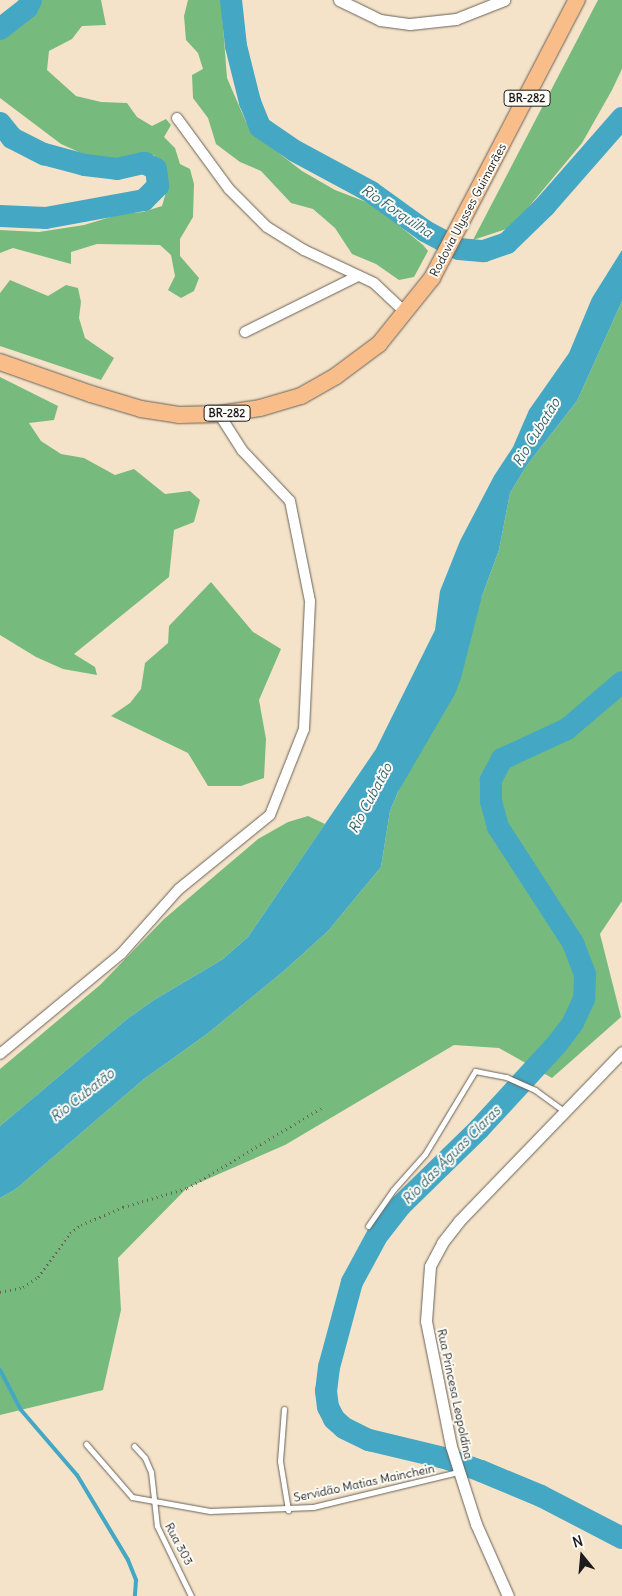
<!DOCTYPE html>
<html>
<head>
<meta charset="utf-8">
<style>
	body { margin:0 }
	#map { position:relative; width:622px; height:1596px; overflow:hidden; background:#f5e3c9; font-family:Delius,sans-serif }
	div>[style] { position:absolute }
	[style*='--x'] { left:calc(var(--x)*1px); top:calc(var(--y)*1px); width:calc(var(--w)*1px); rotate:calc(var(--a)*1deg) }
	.forest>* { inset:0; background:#77ba7e }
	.water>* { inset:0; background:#44a7c4 }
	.stream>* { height:4px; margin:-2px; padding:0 2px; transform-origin:2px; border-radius:2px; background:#44a7c4 }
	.river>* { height:22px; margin:-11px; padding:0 11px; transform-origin:11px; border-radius:11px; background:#44a7c4 }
	.path>* { height:2.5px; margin-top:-1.25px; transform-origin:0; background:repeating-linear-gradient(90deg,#686259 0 1px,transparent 0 5px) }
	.roads { filter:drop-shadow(0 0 1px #686259) drop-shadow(0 0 1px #686259) }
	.service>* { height:5px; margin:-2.5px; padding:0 2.5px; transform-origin:2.5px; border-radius:2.5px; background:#fff }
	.minor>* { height:10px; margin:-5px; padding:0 5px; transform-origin:5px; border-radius:5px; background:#fff }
	.tertiary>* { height:11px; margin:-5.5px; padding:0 5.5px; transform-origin:5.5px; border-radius:5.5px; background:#fff }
	.trunk>* { height:16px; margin:-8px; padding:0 8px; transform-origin:8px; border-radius:8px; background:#f8bd89 }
	span { translate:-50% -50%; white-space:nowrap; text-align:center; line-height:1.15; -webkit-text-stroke:4px #fdfcf7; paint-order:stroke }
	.shield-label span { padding:1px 4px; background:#fdfcf7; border:1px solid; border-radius:4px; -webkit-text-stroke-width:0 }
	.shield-label { font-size:11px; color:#1c1c1c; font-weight:700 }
	.street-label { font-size:12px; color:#1c1c1c }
	.water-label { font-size:14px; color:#306270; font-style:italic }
	.north { position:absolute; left:557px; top:1531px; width:50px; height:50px; -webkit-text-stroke:4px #fdfcf7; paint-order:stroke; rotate:343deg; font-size:14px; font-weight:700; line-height:20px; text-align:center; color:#1c1c1c }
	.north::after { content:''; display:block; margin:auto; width:18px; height:22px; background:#1c1c1c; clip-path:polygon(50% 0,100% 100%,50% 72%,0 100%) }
</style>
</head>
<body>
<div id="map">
	<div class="forest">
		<div style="clip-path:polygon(41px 0,101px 0,106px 25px,82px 26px,72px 39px,49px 51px,47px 70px,76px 96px,101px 102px,127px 103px,137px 117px,152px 126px,166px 119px,171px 125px,164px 137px,175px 148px,180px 164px,190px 169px,194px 184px,193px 217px,180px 239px,180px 256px,199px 278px,194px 291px,181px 298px,168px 290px,175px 276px,171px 255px,160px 245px,97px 244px,71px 252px,71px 264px,13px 248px,0 253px,0 230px,39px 232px,84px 225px,121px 214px,143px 212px,162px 206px,167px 189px,163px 171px,154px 155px,108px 160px,81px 153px,61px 144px,0 98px,0 34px)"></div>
		<div style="clip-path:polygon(188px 0,221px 0,227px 78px,246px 122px,258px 137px,302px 171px,335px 190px,374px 205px,423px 245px,428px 251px,414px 277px,399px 280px,376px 264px,352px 254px,335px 228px,313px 209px,291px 203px,261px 171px,240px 162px,216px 144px,208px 118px,193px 98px,192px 75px,203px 69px,198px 53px,186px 40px,184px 16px)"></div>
		<div style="clip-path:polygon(598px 0,622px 0,622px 69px,612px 90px,582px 143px,512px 227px,473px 240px)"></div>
		<div style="clip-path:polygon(10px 280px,48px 296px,66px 285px,78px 288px,81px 302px,79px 318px,85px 338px,114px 358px,101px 380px,0 346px,0 293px)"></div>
		<div style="clip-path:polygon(622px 301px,622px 901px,600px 934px,621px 1017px,552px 1078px,499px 1048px,454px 1045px,285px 1145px,187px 1188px,118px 1258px,121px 1310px,103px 1390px,0 1415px,0 1198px,16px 1189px,144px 1079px,207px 1034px,285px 970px,328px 931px,381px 867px,390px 811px,482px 596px,499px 550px,510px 493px,527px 465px,577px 401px)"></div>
		<div style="clip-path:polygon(0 377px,58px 406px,54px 420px,29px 423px,41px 441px,61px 454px,84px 458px,115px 475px,134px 469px,165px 494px,190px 491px,200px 500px,194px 522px,174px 530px,169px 577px,74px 654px,95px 667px,97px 675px,63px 669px,36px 657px,0 635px)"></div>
		<div style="clip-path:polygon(211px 582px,253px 632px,281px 649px,259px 700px,266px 739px,264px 778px,241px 786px,208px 786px,188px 753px,111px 716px,130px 703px,141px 689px,145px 663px,168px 643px,169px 626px)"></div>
		<div style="clip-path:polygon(308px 816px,325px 824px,248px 937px,223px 959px,154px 1000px,127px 1019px,0 1126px,0 1069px,100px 985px,164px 919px,258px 839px,288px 822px)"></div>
	</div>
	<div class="water">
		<div style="clip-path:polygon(622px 250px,622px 301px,577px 401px,527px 465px,510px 493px,499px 550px,482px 596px,461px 678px,455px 694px,398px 792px,390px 811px,381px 867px,328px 931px,285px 970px,207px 1034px,144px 1079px,16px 1189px,0 1198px,0 1126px,127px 1019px,154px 1000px,223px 959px,248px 937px,376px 749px,435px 630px,440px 591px,460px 541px,494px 476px,513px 447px,529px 410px,569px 353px,592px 298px)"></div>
	</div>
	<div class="stream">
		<div style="--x:0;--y:1370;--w:45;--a:62.3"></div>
		<div style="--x:21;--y:1410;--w:86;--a:49.3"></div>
		<div style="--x:77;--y:1475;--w:99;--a:59"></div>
		<div style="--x:128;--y:1560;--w:22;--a:68"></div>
		<div style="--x:136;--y:1580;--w:16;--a:94"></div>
	</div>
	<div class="river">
		<div style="--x:231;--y:0;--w:46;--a:83.8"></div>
		<div style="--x:236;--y:46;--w:58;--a:76"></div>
		<div style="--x:250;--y:102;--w:27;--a:68"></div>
		<div style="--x:260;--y:127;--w:42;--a:34.4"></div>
		<div style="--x:295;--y:151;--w:86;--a:28.3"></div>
		<div style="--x:371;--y:192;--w:67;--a:35.8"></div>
		<div style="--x:425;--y:231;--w:38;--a:28"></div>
		<div style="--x:459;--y:249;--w:25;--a:5"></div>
		<div style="--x:484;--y:251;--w:24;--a:-19"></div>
		<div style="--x:507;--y:243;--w:53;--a:-44.2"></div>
		<div style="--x:545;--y:206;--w:117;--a:-48.8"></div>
		<div style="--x:0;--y:29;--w:34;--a:-38"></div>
		<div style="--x:27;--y:8;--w:9;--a:-63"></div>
		<div style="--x:0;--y:123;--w:19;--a:51"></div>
		<div style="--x:12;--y:138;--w:36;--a:27"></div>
		<div style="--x:44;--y:154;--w:42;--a:15"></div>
		<div style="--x:85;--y:165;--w:32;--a:7"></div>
		<div style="--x:117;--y:169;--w:28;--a:-13"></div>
		<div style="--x:144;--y:163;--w:13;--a:27"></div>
		<div style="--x:156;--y:169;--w:17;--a:83"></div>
		<div style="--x:158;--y:186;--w:20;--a:135"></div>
		<div style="--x:144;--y:200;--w:100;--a:169.6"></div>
		<div style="--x:46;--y:218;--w:46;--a:-177.5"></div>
		<div style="--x:622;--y:682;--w:72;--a:139.5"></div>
		<div style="--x:567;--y:729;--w:72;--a:155.2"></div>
		<div style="--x:502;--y:759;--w:24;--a:118"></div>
		<div style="--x:491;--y:780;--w:21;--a:90"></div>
		<div style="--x:491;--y:801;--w:27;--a:75"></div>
		<div style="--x:498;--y:827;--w:138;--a:57.1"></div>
		<div style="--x:573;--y:943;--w:34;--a:69"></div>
		<div style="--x:585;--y:975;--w:24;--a:92"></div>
		<div style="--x:584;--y:999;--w:26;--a:115"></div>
		<div style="--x:573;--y:1023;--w:25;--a:127"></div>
		<div style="--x:558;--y:1043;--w:117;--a:132.6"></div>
		<div style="--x:479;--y:1129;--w:109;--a:135.7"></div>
		<div style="--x:401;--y:1205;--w:37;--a:128"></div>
		<div style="--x:378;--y:1234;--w:55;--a:118.4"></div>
		<div style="--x:352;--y:1282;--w:88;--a:105.1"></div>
		<div style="--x:329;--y:1367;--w:24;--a:97"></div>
		<div style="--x:326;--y:1391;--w:16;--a:83"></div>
		<div style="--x:328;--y:1407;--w:13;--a:63"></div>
		<div style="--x:334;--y:1419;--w:13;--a:42"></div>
		<div style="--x:344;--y:1428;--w:28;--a:26"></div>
		<div style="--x:369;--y:1440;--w:81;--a:13.5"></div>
		<div style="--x:448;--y:1459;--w:35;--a:20"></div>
		<div style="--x:481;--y:1471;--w:65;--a:22.6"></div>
		<div style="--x:541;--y:1496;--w:91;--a:27.4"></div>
	</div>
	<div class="path">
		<div style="--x:0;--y:1292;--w:24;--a:-12"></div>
		<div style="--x:23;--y:1287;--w:18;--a:-34"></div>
		<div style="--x:38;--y:1277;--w:54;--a:-54"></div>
		<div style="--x:70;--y:1233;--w:14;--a:-36"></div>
		<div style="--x:81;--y:1225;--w:46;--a:-23.2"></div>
		<div style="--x:123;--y:1207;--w:67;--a:-16.5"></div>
		<div style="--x:187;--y:1188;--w:158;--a:-30.8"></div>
	</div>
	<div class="roads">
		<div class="service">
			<div style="--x:368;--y:1226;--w:44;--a:-55.2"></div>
			<div style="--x:393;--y:1190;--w:48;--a:-48.4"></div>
			<div style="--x:425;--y:1154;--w:97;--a:-58.9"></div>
			<div style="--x:475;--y:1071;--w:32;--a:11"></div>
			<div style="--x:506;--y:1077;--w:32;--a:24"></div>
			<div style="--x:535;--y:1090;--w:37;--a:36"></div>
			<div style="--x:284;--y:1409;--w:52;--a:94.4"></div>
			<div style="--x:280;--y:1461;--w:50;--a:80.7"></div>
			<div style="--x:86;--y:1444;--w:70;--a:49"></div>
			<div style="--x:132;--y:1497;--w:79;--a:10.2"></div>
			<div style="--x:210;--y:1511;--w:103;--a:-2.2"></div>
			<div style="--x:313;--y:1507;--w:149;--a:-13.6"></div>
			<div style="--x:134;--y:1446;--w:16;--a:47"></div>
			<div style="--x:145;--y:1458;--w:15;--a:67"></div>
			<div style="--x:151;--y:1472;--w:54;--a:83.7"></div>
			<div style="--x:157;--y:1526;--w:78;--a:64.1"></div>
		</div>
		<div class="minor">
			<div style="--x:177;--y:118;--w:88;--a:53.8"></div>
			<div style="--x:229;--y:189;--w:54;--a:45"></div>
			<div style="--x:267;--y:227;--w:44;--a:31.9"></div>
			<div style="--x:304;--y:250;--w:77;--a:25.2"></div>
			<div style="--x:374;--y:283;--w:44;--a:43.2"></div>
			<div style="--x:245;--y:332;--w:126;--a:-26.4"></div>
			<div style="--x:0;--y:1054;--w:157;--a:-39.6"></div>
			<div style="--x:121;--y:954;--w:87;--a:-48.3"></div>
			<div style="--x:179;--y:889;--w:117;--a:-39.1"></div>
			<div style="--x:270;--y:815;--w:92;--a:-68.4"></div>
			<div style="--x:304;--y:729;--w:128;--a:-87.3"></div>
			<div style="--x:310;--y:601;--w:102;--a:-101.3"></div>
			<div style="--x:290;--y:501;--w:70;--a:-133.3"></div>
			<div style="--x:242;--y:450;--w:43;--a:-122.6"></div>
		</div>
		<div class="tertiary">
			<div style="--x:339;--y:0;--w:46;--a:26"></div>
			<div style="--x:380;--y:20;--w:30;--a:8"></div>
			<div style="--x:410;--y:24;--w:46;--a:-6.2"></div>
			<div style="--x:456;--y:19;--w:52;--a:-21.6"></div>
			<div style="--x:508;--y:1596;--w:79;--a:-114"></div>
			<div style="--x:476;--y:1524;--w:82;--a:-107.8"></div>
			<div style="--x:451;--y:1446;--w:127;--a:-101.3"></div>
			<div style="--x:426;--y:1321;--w:55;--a:-85.8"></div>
			<div style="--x:430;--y:1266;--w:26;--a:-62"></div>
			<div style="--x:442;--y:1243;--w:28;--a:-52"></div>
			<div style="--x:459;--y:1221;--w:235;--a:-46"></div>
		</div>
		<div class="trunk">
			<div style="--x:0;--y:362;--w:96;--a:19.4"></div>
			<div style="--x:91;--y:394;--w:52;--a:16.7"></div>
			<div style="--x:141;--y:409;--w:38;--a:9"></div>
			<div style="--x:179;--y:415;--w:40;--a:-1.4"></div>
			<div style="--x:219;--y:414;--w:41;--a:-8.3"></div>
			<div style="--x:260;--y:408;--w:43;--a:-16.3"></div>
			<div style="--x:301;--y:396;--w:40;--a:-29.7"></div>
			<div style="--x:336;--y:376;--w:54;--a:-36.7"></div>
			<div style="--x:379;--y:344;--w:85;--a:-51.2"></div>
			<div style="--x:432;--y:278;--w:314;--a:-62.5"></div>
		</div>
	</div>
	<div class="shield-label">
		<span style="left:527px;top:98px">BR-282</span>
		<span style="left:227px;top:413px">BR-282</span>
	</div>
	<div class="street-label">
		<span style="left:468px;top:210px;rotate:-62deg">Rodovia Ulysses Guimarães</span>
		<span style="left:455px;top:1394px;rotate:78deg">Rua Princesa Leopoldina</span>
		<span style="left:364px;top:1483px;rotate:-12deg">Servidão Matias Mainchein</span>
		<span style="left:179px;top:1544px;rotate:62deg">Rua 303</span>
	</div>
	<div class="water-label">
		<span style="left:397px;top:211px;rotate:34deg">Rio Forquilha</span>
		<span style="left:536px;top:432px;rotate:-58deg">Rio Cubatão</span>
		<span style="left:370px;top:798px;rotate:-62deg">Rio Cubatão</span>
		<span style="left:82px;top:1095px;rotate:-38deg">Rio Cubatão</span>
		<span style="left:451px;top:1155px;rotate:-45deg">Rio das Águas Claras</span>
	</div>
	<div class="north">N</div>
</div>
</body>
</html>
